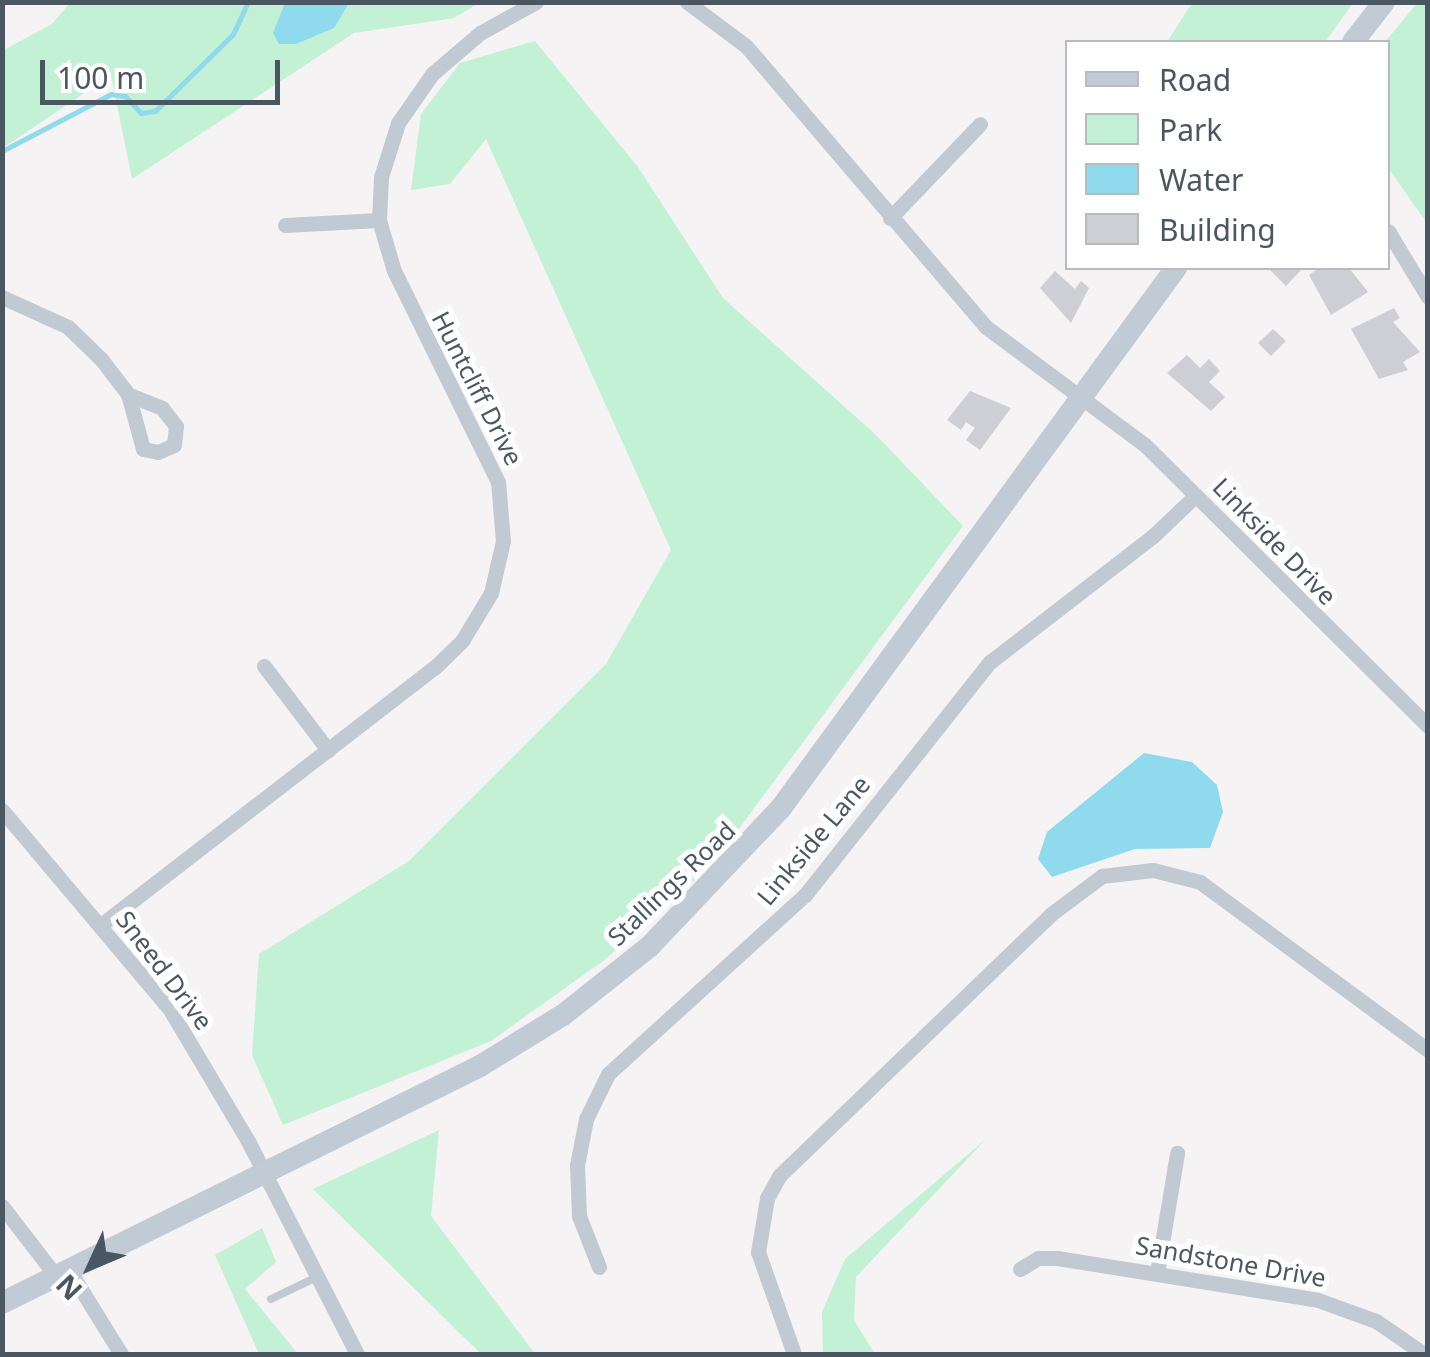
<!DOCTYPE html>
<html>
<head>
<meta charset="utf-8">
<style>
	body { margin:0 }
	#map { position:relative; width:1430px; height:1357px; overflow:hidden; background:#f5f3f3; font-family:"Noto Sans",sans-serif }
	div>[style] { position:absolute }
	[style*='--x'] { left:calc(var(--x)*1px); top:calc(var(--y)*1px); width:calc(var(--w)*1px); rotate:calc(var(--a)*1deg) }
	.green>* { inset:0; background:#c3f1d5 }
	.water>* { inset:0; background:#90daee }
	.stream>* { height:5px; margin:-2.5px; padding:0 2.5px; transform-origin:2.5px; border-radius:2.5px; background:#90daee }
	.building>* { inset:0; background:#cdcfd5 }
	.lane>* { height:8px; margin:-4px; padding:0 4px; transform-origin:4px; border-radius:4px; background:#c1cad2 }
	.street>* { height:15px; margin:-7.5px; padding:0 7.5px; transform-origin:7.5px; border-radius:7.5px; background:#c1cad2 }
	.secondary>* { height:22px; margin:-11px; padding:0 11px; transform-origin:11px; border-radius:11px; background:#c1cbd6 }
	span { translate:-50% -50%; white-space:nowrap; text-align:center; line-height:1.15; -webkit-text-stroke:10px #fff; paint-order:stroke }
	.street-label { font-size:25px; color:#4a5661 }
	.frame { position:absolute; inset:0; border:5px solid #4a5661; pointer-events:none }
	.legend { position:absolute; left:1065px; top:40px; width:325px; height:230px; box-sizing:border-box; background:#fff; border:2px solid #b7bbc0; margin:0; padding:12px 18px; list-style:none; font-size:30px; color:#4a5661 }
	.legend li { display:flex; align-items:center; gap:20px; height:50px }
	.legend b { width:50px; border:2px solid #b7bbc0 }
	.north { position:absolute; left:40px; top:1217px; width:100px; height:100px; -webkit-text-stroke:8px #fff; paint-order:stroke; rotate:226deg; font-size:28px; font-weight:700; line-height:40px; text-align:center; color:#4a5661 }
	.north::after { content:''; display:block; margin:auto; width:35px; height:45px; background:#4a5661; clip-path:polygon(50% 0,100% 100%,50% 72%,0 100%) }
	.scale { position:absolute; left:40px; top:60px; width:240px; height:45px; box-sizing:border-box; border:5px solid #4a5661; border-top:0; padding-left:12px; font-size:30px; line-height:35px; white-space:nowrap; color:#4a5661; -webkit-text-stroke:8px #fff; paint-order:stroke }
</style>
</head>
<body>
<div id="map">
	<div class="green">
		<div style="clip-path:polygon(70px 3px,479px 3px,454px 18px,354px 33px,132px 179px,111px 75px,3px 148px,2px 51px,52px 24px)"></div>
		<div style="clip-path:polygon(1192px 3px,1192px 2px,1353px 3px,1325px 42px,1167px 42px)"></div>
		<div style="clip-path:polygon(1417px 3px,1428px 3px,1427px 223px,1388px 168px,1385px 42px)"></div>
		<div style="clip-path:polygon(535px 41px,638px 167px,723px 298px,875px 434px,963px 526px,738px 830px,683px 893px,603px 961px,491px 1041px,283px 1125px,252px 1055px,259px 954px,409px 861px,606px 664px,671px 550px,486px 139px,450px 184px,411px 190px,421px 114px,460px 63px)"></div>
		<div style="clip-path:polygon(439px 1130px,431px 1216px,535px 1354px,481px 1354px,313px 1189px)"></div>
		<div style="clip-path:polygon(986px 1139px,856px 1277px,854px 1320px,875px 1354px,823px 1354px,822px 1312px,845px 1259px)"></div>
		<div style="clip-path:polygon(262px 1228px,276px 1262px,245px 1289px,298px 1354px,259px 1354px,215px 1255px)"></div>
	</div>
	<div class="water">
		<div style="clip-path:polygon(285px 3px,285px 2px,349px 3px,334px 28px,296px 44px,279px 44px,273px 33px)"></div>
		<div style="clip-path:polygon(1144px 753px,1192px 762px,1217px 785px,1223px 812px,1210px 848px,1135px 849px,1052px 877px,1038px 859px,1047px 832px)"></div>
	</div>
	<div class="stream">
		<div style="--x:2;--y:151;--w:123;--a:-27.6"></div>
		<div style="--x:111;--y:94;--w:14;--a:8"></div>
		<div style="--x:125;--y:96;--w:23;--a:47"></div>
		<div style="--x:141;--y:113;--w:14;--a:-8"></div>
		<div style="--x:155;--y:111;--w:110;--a:-44.6"></div>
		<div style="--x:233;--y:34;--w:35;--a:-65"></div>
	</div>
	<div class="building">
		<div style="clip-path:polygon(1268px 268px,1303px 268px,1286px 286px)"></div>
		<div style="clip-path:polygon(1319px 268px,1349px 268px,1368px 292px,1331px 315px,1309px 275px)"></div>
		<div style="clip-path:polygon(1055px 271px,1075px 289px,1081px 281px,1089px 288px,1071px 323px,1040px 288px)"></div>
		<div style="clip-path:polygon(1394px 308px,1400px 318px,1393px 322px,1420px 352px,1403px 362px,1408px 370px,1379px 379px,1351px 329px)"></div>
		<div style="clip-path:polygon(1273px 329px,1286px 341px,1271px 356px,1258px 343px)"></div>
		<div style="clip-path:polygon(1187px 355px,1200px 368px,1209px 359px,1220px 371px,1209px 382px,1225px 397px,1211px 411px,1167px 373px)"></div>
		<div style="clip-path:polygon(970px 391px,1011px 408px,980px 450px,966px 440px,975px 428px,966px 422px,961px 430px,947px 420px)"></div>
	</div>
	<div class="lane">
		<div style="--x:271;--y:1299;--w:49;--a:-25.5"></div>
	</div>
	<div class="street">
		<div style="--x:687;--y:2;--w:74;--a:36.7"></div>
		<div style="--x:746;--y:46;--w:370;--a:49.5"></div>
		<div style="--x:986;--y:327;--w:198;--a:36.6"></div>
		<div style="--x:1145;--y:445;--w:399;--a:44.8"></div>
		<div style="--x:890;--y:218;--w:130;--a:-46.2"></div>
		<div style="--x:285;--y:225;--w:94;--a:-3"></div>
		<div style="--x:1388;--y:231;--w:77;--a:58.8"></div>
		<div style="--x:2;--y:297;--w:72;--a:24.4"></div>
		<div style="--x:68;--y:327;--w:46;--a:44.1"></div>
		<div style="--x:101;--y:359;--w:44;--a:52.4"></div>
		<div style="--x:128;--y:394;--w:57;--a:74.7"></div>
		<div style="--x:143;--y:449;--w:15;--a:11"></div>
		<div style="--x:158;--y:452;--w:17;--a:-24"></div>
		<div style="--x:174;--y:445;--w:19;--a:-84"></div>
		<div style="--x:176;--y:426;--w:23;--a:-128"></div>
		<div style="--x:162;--y:408;--w:37;--a:-158"></div>
		<div style="--x:264;--y:666;--w:106;--a:52.7"></div>
		<div style="--x:2;--y:810;--w:259;--a:49.9"></div>
		<div style="--x:169;--y:1008;--w:155;--a:59.3"></div>
		<div style="--x:248;--y:1141;--w:239;--a:62.9"></div>
		<div style="--x:101;--y:925;--w:421;--a:-37.7"></div>
		<div style="--x:434;--y:668;--w:39;--a:-44"></div>
		<div style="--x:462;--y:641;--w:56;--a:-58.9"></div>
		<div style="--x:491;--y:593;--w:53;--a:-77"></div>
		<div style="--x:503;--y:541;--w:59;--a:-94.8"></div>
		<div style="--x:498;--y:482;--w:235;--a:-116.2"></div>
		<div style="--x:394;--y:271;--w:53;--a:-106.4"></div>
		<div style="--x:379;--y:220;--w:43;--a:-87.3"></div>
		<div style="--x:381;--y:177;--w:57;--a:-72.5"></div>
		<div style="--x:398;--y:123;--w:60;--a:-55.2"></div>
		<div style="--x:432;--y:74;--w:63;--a:-40.5"></div>
		<div style="--x:480;--y:33;--w:64;--a:-29"></div>
		<div style="--x:2;--y:1206;--w:88;--a:52.4"></div>
		<div style="--x:599;--y:1267;--w:55;--a:-111.4"></div>
		<div style="--x:579;--y:1216;--w:51;--a:-92.2"></div>
		<div style="--x:577;--y:1165;--w:47;--a:-78.9"></div>
		<div style="--x:586;--y:1119;--w:50;--a:-63.9"></div>
		<div style="--x:608;--y:1074;--w:266;--a:-42.3"></div>
		<div style="--x:805;--y:895;--w:298;--a:-51.6"></div>
		<div style="--x:990;--y:662;--w:206;--a:-37.7"></div>
		<div style="--x:1153;--y:536;--w:59;--a:-43.6"></div>
		<div style="--x:1020;--y:1269;--w:21;--a:-31"></div>
		<div style="--x:1038;--y:1258;--w:19;--a:0"></div>
		<div style="--x:1057;--y:1258;--w:264;--a:9.1"></div>
		<div style="--x:1318;--y:1300;--w:62;--a:19.9"></div>
		<div style="--x:1376;--y:1321;--w:58;--a:34.5"></div>
		<div style="--x:69;--y:1270;--w:99;--a:58.2"></div>
		<div style="--x:1157;--y:1273;--w:122;--a:-80.5"></div>
		<div style="--x:794;--y:1354;--w:108;--a:-109.4"></div>
		<div style="--x:758;--y:1252;--w:55;--a:-80.5"></div>
		<div style="--x:767;--y:1198;--w:26;--a:-61"></div>
		<div style="--x:780;--y:1175;--w:376;--a:-43.9"></div>
		<div style="--x:1051;--y:914;--w:64;--a:-36.7"></div>
		<div style="--x:1102;--y:876;--w:51;--a:-6.7"></div>
		<div style="--x:1153;--y:870;--w:49;--a:14.3"></div>
		<div style="--x:1200;--y:882;--w:283;--a:36.4"></div>
	</div>
	<div class="secondary">
		<div style="--x:1353;--y:42;--w:51;--a:-52.2"></div>
		<div style="--x:2;--y:1303;--w:534;--a:-26.37"></div>
		<div style="--x:480;--y:1066;--w:97;--a:-31.6"></div>
		<div style="--x:563;--y:1015;--w:111;--a:-38.4"></div>
		<div style="--x:650;--y:946;--w:190;--a:-46.5"></div>
		<div style="--x:781;--y:808;--w:669;--a:-53.82"></div>
	</div>
	<div class="street-label">
		<span style="left:478px;top:388px;rotate:63deg">Huntcliff Drive</span>
		<span style="left:1275px;top:541px;rotate:46deg">Linkside Drive</span>
		<span style="left:813px;top:840px;rotate:-50deg">Linkside Lane</span>
		<span style="left:671px;top:883px;rotate:-44deg">Stallings Road</span>
		<span style="left:165px;top:970px;rotate:53deg">Sneed Drive</span>
		<span style="left:1231px;top:1261px;rotate:10deg">Sandstone Drive</span>
	</div>
	<div class="frame"></div>
	<ul class="legend">
	<li><b style="height:12px;background:#c1cbd6"></b>Road</li>
	<li><b style="height:28px;background:#c3f1d5"></b>Park</li>
	<li><b style="height:28px;background:#90daee"></b>Water</li>
	<li><b style="height:28px;background:#cdcfd5"></b>Building</li>
	</ul>
	<div class="north">N</div>
	<div class="scale">100 m</div>
</div>
</body>
</html>
